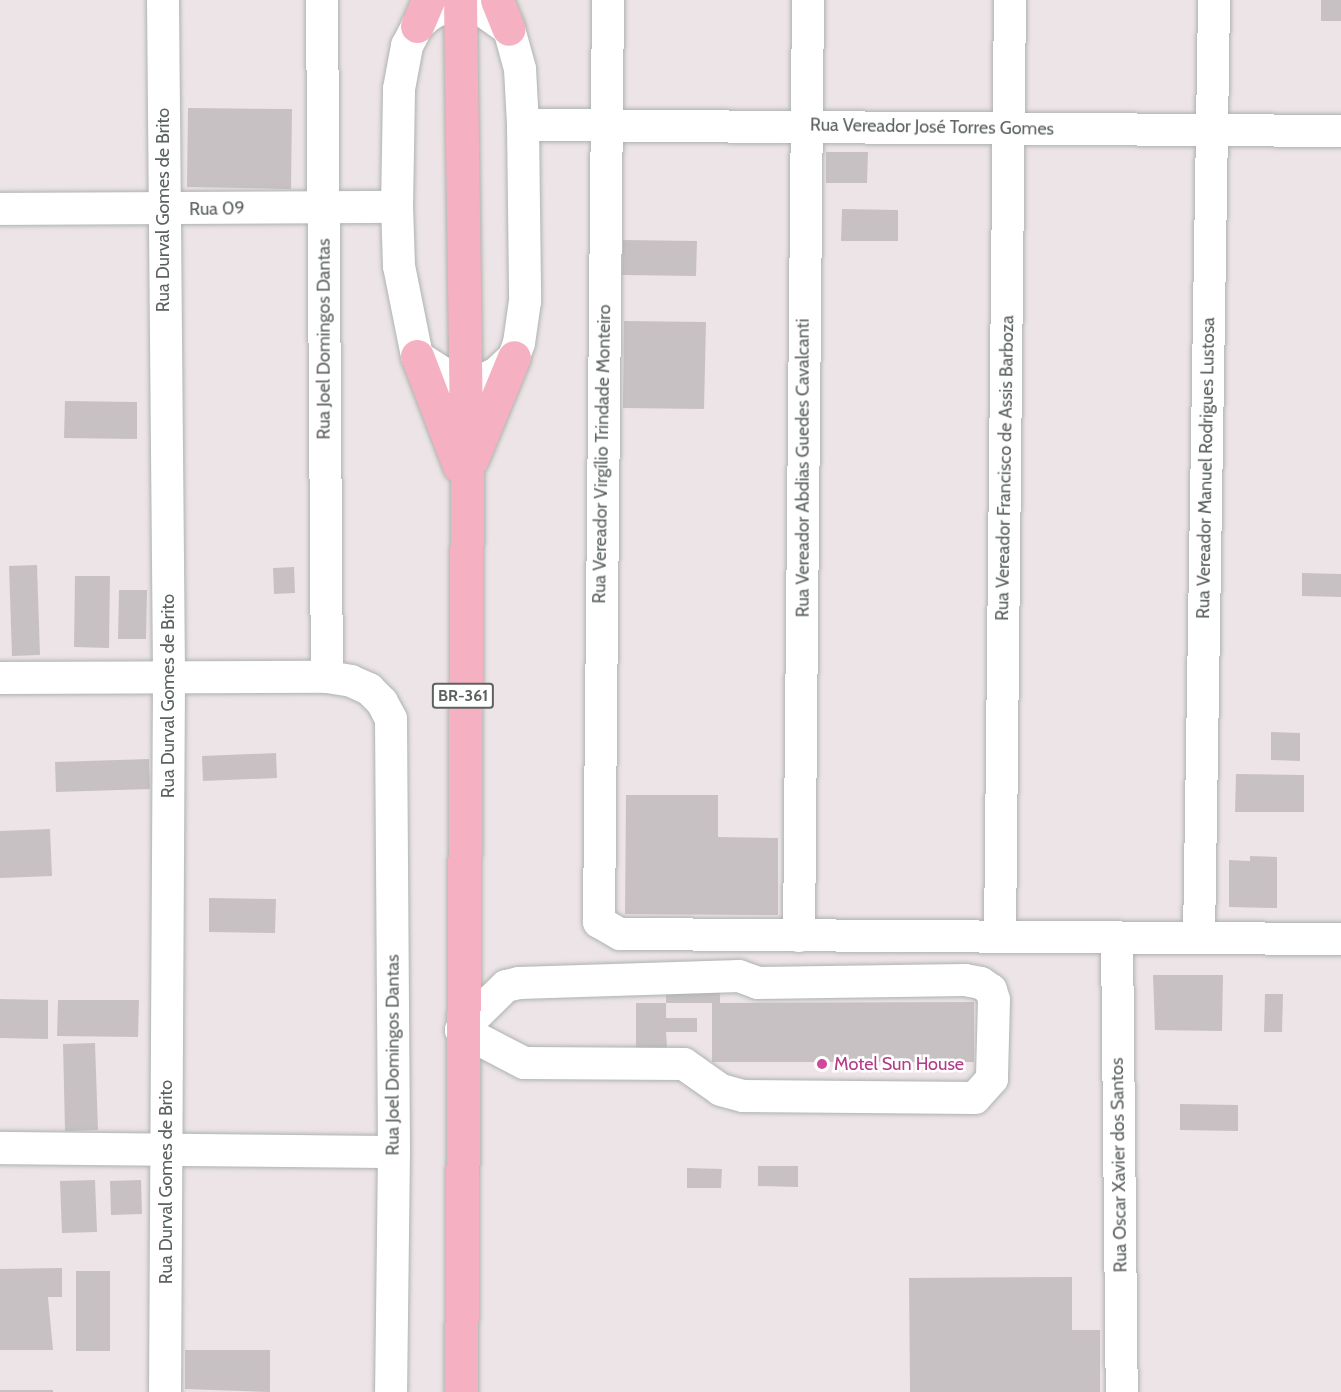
<!DOCTYPE html>
<html>
<head>
<meta charset="utf-8">
<style>
	body { margin:0 }
	#map { position:relative; width:1341px; height:1392px; overflow:hidden; background:#ede4e7; font-family:Cabin,sans-serif }
	div>[style] { position:absolute }
	[style*='--x'] { left:calc(var(--x)*1px); top:calc(var(--y)*1px); width:calc(var(--w)*1px); rotate:calc(var(--a)*1deg) }
	.building>* { inset:0; background:#c8c1c3 }
	.roads { filter:drop-shadow(0 0 2px #adb3b0) drop-shadow(0 0 2px #adb3b0) }
	.minor>* { height:32px; margin:-16px; padding:0 16px; transform-origin:16px; border-radius:16px; background:#fff }
	.major>* { height:33px; margin:-16.5px; padding:0 16.5px; transform-origin:16.5px; border-radius:16.5px; background:#f5b1c1 }
	.dots>* { width:16px; height:16px; translate:-50% -50%; box-sizing:border-box; border:3px solid #fff; border-radius:50% }
	span { translate:-50% -50%; white-space:nowrap; text-align:center; line-height:1.15; -webkit-text-stroke:5px #fff; paint-order:stroke }
	.shield-label span { padding:2px 4px; background:#fff; border:2px solid; border-radius:4px; -webkit-text-stroke-width:0 }
	.shield-label { font-size:16px; color:#5c635f; font-weight:700 }
	.street-label { font-size:18px; color:#5c635f }
	.hotel-label { font-size:18px; color:#b23c85 }
	.left { translate:0 -50%; text-align:left }
</style>
</head>
<body>
<div id="map">
	<div class="building">
		<div style="clip-path:polygon(1321px 0,1341px 0,1341px 21px,1321px 21px)"></div>
		<div style="clip-path:polygon(188px 108px,292px 109px,291px 189px,187px 187px)"></div>
		<div style="clip-path:polygon(826px 152px,868px 152px,867px 183px,826px 183px)"></div>
		<div style="clip-path:polygon(842px 209px,898px 210px,898px 241px,841px 241px)"></div>
		<div style="clip-path:polygon(623px 240px,697px 241px,696px 276px,622px 275px)"></div>
		<div style="clip-path:polygon(624px 321px,706px 322px,704px 409px,623px 408px)"></div>
		<div style="clip-path:polygon(65px 401px,137px 402px,137px 439px,64px 438px)"></div>
		<div style="clip-path:polygon(37px 565px,40px 655px,12px 656px,9px 566px)"></div>
		<div style="clip-path:polygon(294px 567px,295px 593px,274px 594px,273px 568px)"></div>
		<div style="clip-path:polygon(1302px 573px,1341px 574px,1341px 597px,1302px 596px)"></div>
		<div style="clip-path:polygon(75px 576px,110px 576px,109px 648px,74px 647px)"></div>
		<div style="clip-path:polygon(119px 590px,147px 590px,146px 639px,118px 639px)"></div>
		<div style="clip-path:polygon(1271px 732px,1300px 733px,1300px 761px,1271px 760px)"></div>
		<div style="clip-path:polygon(276px 753px,277px 778px,203px 781px,202px 756px)"></div>
		<div style="clip-path:polygon(149px 759px,150px 789px,56px 792px,55px 762px)"></div>
		<div style="clip-path:polygon(1236px 774px,1304px 775px,1304px 812px,1235px 812px)"></div>
		<div style="clip-path:polygon(626px 795px,718px 795px,718px 837px,778px 838px,778px 915px,625px 914px)"></div>
		<div style="clip-path:polygon(50px 829px,52px 876px,0 878px,0 831px)"></div>
		<div style="clip-path:polygon(1250px 856px,1277px 857px,1277px 908px,1229px 907px,1229px 860px,1250px 861px)"></div>
		<div style="clip-path:polygon(209px 898px,276px 899px,275px 933px,209px 932px)"></div>
		<div style="clip-path:polygon(1153px 975px,1223px 975px,1222px 1031px,1155px 1030px)"></div>
		<div style="clip-path:polygon(666px 987px,720px 987px,720px 1003px,974px 1002px,974px 1062px,712px 1062px,712px 1003px,666px 1003px)"></div>
		<div style="clip-path:polygon(1265px 994px,1283px 994px,1282px 1032px,1264px 1032px)"></div>
		<div style="clip-path:polygon(0 999px,48px 1000px,48px 1039px,0 1038px)"></div>
		<div style="clip-path:polygon(58px 1000px,139px 1000px,138px 1037px,57px 1036px)"></div>
		<div style="clip-path:polygon(636px 1003px,666px 1003px,666px 1018px,697px 1018px,697px 1032px,666px 1032px,669px 1076px,636px 1076px)"></div>
		<div style="clip-path:polygon(95px 1043px,98px 1130px,65px 1131px,63px 1044px)"></div>
		<div style="clip-path:polygon(1180px 1104px,1238px 1105px,1238px 1131px,1180px 1130px)"></div>
		<div style="clip-path:polygon(758px 1166px,798px 1166px,798px 1187px,758px 1186px)"></div>
		<div style="clip-path:polygon(687px 1168px,722px 1169px,721px 1188px,687px 1188px)"></div>
		<div style="clip-path:polygon(95px 1180px,97px 1232px,62px 1233px,60px 1181px)"></div>
		<div style="clip-path:polygon(141px 1180px,142px 1214px,111px 1215px,110px 1181px)"></div>
		<div style="clip-path:polygon(62px 1268px,62px 1297px,48px 1297px,53px 1350px,0 1350px,0 1269px)"></div>
		<div style="clip-path:polygon(76px 1271px,110px 1271px,110px 1351px,76px 1351px)"></div>
		<div style="clip-path:polygon(1072px 1277px,1072px 1330px,1100px 1330px,1100px 1392px,910px 1392px,909px 1278px)"></div>
		<div style="clip-path:polygon(185px 1350px,270px 1350px,270px 1392px,185px 1389px)"></div>
		<div style="clip-path:polygon(0 1390px,53px 1390px,53px 1392px,0 1392px)"></div>
	</div>
	<div class="roads">
		<div class="minor">
			<div style="--x:163;--y:0;--w:679;--a:89.49"></div>
			<div style="--x:169;--y:679;--w:713;--a:90.32"></div>
			<div style="--x:322;--y:0;--w:677;--a:89.58"></div>
			<div style="--x:608;--y:0;--w:922;--a:90.56"></div>
			<div style="--x:599;--y:922;--w:24;--a:30"></div>
			<div style="--x:620;--y:934;--w:721;--a:0.4"></div>
			<div style="--x:460;--y:7;--w:20;--a:6"></div>
			<div style="--x:480;--y:9;--w:35;--a:35"></div>
			<div style="--x:509;--y:29;--w:41;--a:74.6"></div>
			<div style="--x:520;--y:69;--w:56;--a:86.9"></div>
			<div style="--x:523;--y:125;--w:176;--a:89.3"></div>
			<div style="--x:525;--y:301;--w:42;--a:98.1"></div>
			<div style="--x:519;--y:343;--w:15;--a:110"></div>
			<div style="--x:514;--y:357;--w:23;--a:137"></div>
			<div style="--x:497;--y:373;--w:14;--a:155"></div>
			<div style="--x:484;--y:379;--w:18;--a:177"></div>
			<div style="--x:466;--y:380;--w:17;--a:-170"></div>
			<div style="--x:449;--y:377;--w:38;--a:-147"></div>
			<div style="--x:417;--y:356;--w:92;--a:-101.3"></div>
			<div style="--x:399;--y:266;--w:59;--a:-91.9"></div>
			<div style="--x:397;--y:207;--w:118;--a:-89"></div>
			<div style="--x:399;--y:89;--w:44;--a:-79.5"></div>
			<div style="--x:407;--y:46;--w:22;--a:-63"></div>
			<div style="--x:417;--y:26;--w:15;--a:-42"></div>
			<div style="--x:428;--y:16;--w:12;--a:-31"></div>
			<div style="--x:438;--y:10;--w:22;--a:-8"></div>
			<div style="--x:523;--y:125;--w:818;--a:0.42"></div>
			<div style="--x:0;--y:209;--w:397;--a:-0.3"></div>
			<div style="--x:0;--y:678;--w:327;--a:-0.2"></div>
			<div style="--x:327;--y:677;--w:24;--a:9"></div>
			<div style="--x:351;--y:681;--w:20;--a:24"></div>
			<div style="--x:369;--y:689;--w:18;--a:45"></div>
			<div style="--x:382;--y:702;--w:19;--a:62"></div>
			<div style="--x:391;--y:719;--w:433;--a:89.6"></div>
			<div style="--x:394;--y:1152;--w:240;--a:90.7"></div>
			<div style="--x:799;--y:936;--w:936;--a:-89.45"></div>
			<div style="--x:1000;--y:936;--w:936;--a:-89.39"></div>
			<div style="--x:1117;--y:937;--w:455;--a:89.4"></div>
			<div style="--x:1199;--y:937;--w:937;--a:-89.08"></div>
			<div style="--x:739;--y:976;--w:20;--a:20"></div>
			<div style="--x:758;--y:983;--w:207;--a:-0.8"></div>
			<div style="--x:965;--y:980;--w:16;--a:11"></div>
			<div style="--x:981;--y:983;--w:12;--a:35"></div>
			<div style="--x:991;--y:990;--w:10;--a:73"></div>
			<div style="--x:994;--y:1000;--w:79;--a:91.5"></div>
			<div style="--x:992;--y:1079;--w:25;--a:132"></div>
			<div style="--x:975;--y:1098;--w:232;--a:-179.5"></div>
			<div style="--x:743;--y:1096;--w:23;--a:-165"></div>
			<div style="--x:721;--y:1090;--w:45;--a:-144.9"></div>
			<div style="--x:684;--y:1064;--w:160;--a:-179.6"></div>
			<div style="--x:524;--y:1063;--w:71;--a:-152.4"></div>
			<div style="--x:461;--y:1030;--w:63;--a:-44.4"></div>
			<div style="--x:506;--y:986;--w:13;--a:-13"></div>
			<div style="--x:519;--y:983;--w:220;--a:-1.8"></div>
			<div style="--x:0;--y:1148;--w:394;--a:0.6"></div>
		</div>
		<div class="major">
			<div style="--x:460;--y:0;--w:472;--a:89.2"></div>
			<div style="--x:467;--y:472;--w:920;--a:90.37"></div>
			<div style="--x:497;--y:0;--w:31;--a:68"></div>
			<div style="--x:417;--y:26;--w:28;--a:-67"></div>
			<div style="--x:417;--y:356;--w:118;--a:69.1"></div>
			<div style="--x:472;--y:459;--w:110;--a:-67.6"></div>
		</div>
	</div>
	<div class="dots">
		<div style="left:822px;top:1064px;background:#d1479c"></div>
	</div>
	<div class="shield-label">
		<span style="left:463px;top:696px">BR-361</span>
	</div>
	<div class="street-label">
		<span style="left:932px;top:127px;rotate:1deg">Rua Vereador José Torres Gomes</span>
		<span style="left:217px;top:209px;rotate:-1deg">Rua 09</span>
		<span style="left:163px;top:210px;rotate:-90deg">Rua Durval Gomes de Brito</span>
		<span style="left:324px;top:339px;rotate:-90deg">Rua Joel Domingos Dantas</span>
		<span style="left:602px;top:454px;rotate:-89deg">Rua Vereador Virgílio Trindade Monteiro</span>
		<span style="left:803px;top:468px;rotate:-90deg">Rua Vereador Abdias Guedes Cavalcanti</span>
		<span style="left:1005px;top:468px;rotate:-89deg">Rua Vereador Francisco de Assis Barboza</span>
		<span style="left:1206px;top:468px;rotate:-89deg">Rua Vereador Manuel Rodrigues Lustosa</span>
		<span style="left:168px;top:696px;rotate:-90deg">Rua Durval Gomes de Brito</span>
		<span style="left:393px;top:1055px;rotate:-90deg">Rua Joel Domingos Dantas</span>
		<span style="left:1119px;top:1165px;rotate:-91deg">Rua Oscar Xavier dos Santos</span>
		<span style="left:166px;top:1182px;rotate:-90deg">Rua Durval Gomes de Brito</span>
	</div>
	<div class="hotel-label">
		<span class="left" style="left:834px;top:1064px">Motel Sun House</span>
	</div>
</div>
</body>
</html>
